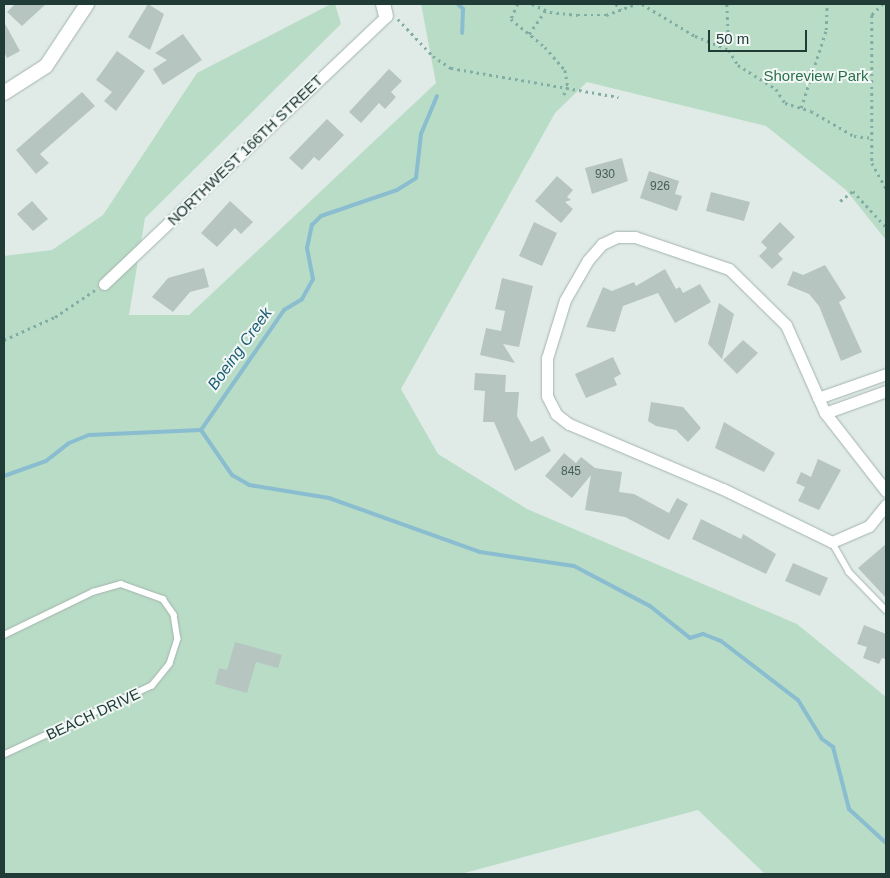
<!DOCTYPE html>
<html>
<head>
<meta charset="utf-8">
<style>
	body { margin:0 }
	#map { position:relative; width:890px; height:878px; overflow:hidden; background:#e0ebe7; font-family:Arial,sans-serif }
	div>[style] { position:absolute }
	[style*='--x'] { left:calc(var(--x)*1px); top:calc(var(--y)*1px); width:calc(var(--w)*1px); rotate:calc(var(--a)*1deg) }
	.green>* { inset:0; background:#b9dcc6 }
	.stream>* { height:4px; margin:-2px; padding:0 2px; transform-origin:2px; border-radius:2px; background:#89bdcf }
	.building>* { inset:0; background:#b6c5c0 }
	.path>* { height:2.5px; margin-top:-1.25px; transform-origin:0; background:repeating-linear-gradient(90deg,#81aea4 0 2.5px,transparent 0 6.5px) }
	.roads { filter:drop-shadow(0 0 1px #a3b3ae) drop-shadow(0 0 1px #a3b3ae) }
	.service>* { height:5.5px; margin:-2.75px; padding:0 2.75px; transform-origin:2.75px; border-radius:2.75px; background:#fff }
	.minor>* { height:11px; margin:-5.5px; padding:0 5.5px; transform-origin:5.5px; border-radius:5.5px; background:#fff }
	.tertiary>* { height:14px; margin:-7px; padding:0 7px; transform-origin:7px; border-radius:7px; background:#fff }
	span { translate:-50% -50%; white-space:nowrap; text-align:center; line-height:1.15; -webkit-text-stroke:4px #f1f7f5; paint-order:stroke }
	.number-label { font-size:12px; color:#465e58 }
	.number-label span { -webkit-text-stroke-width:0 }
	.park-label { font-size:15px; color:#2c704d }
	.street-label { font-size:15px; color:#213b36 }
	.water-label { font-size:16px; color:#1d5e75; font-style:italic }
	.frame { position:absolute; inset:0; border:5px solid #213b36; pointer-events:none }
	.scale { position:absolute; left:708px; top:30px; width:99px; height:22px; box-sizing:border-box; border:2px solid #213b36; border-top:0; padding-left:6px; font-size:15px; line-height:18px; white-space:nowrap; color:#213b36; -webkit-text-stroke:4px #f1f7f5; paint-order:stroke }
</style>
</head>
<body>
<div id="map">
	<div class="green">
		<div style="clip-path:polygon(331px 4px,335px 4px,341px 24px,145px 218px,129px 315px,189px 315px,436px 83px,421px 4px,886px 4px,886px 240px,846px 190px,766px 126px,587px 82px,555px 113px,401px 389px,438px 454px,527px 509px,797px 624px,886px 697px,886px 874px,765px 874px,698px 810px,461px 874px,4px 874px,4px 256px,52px 250px,103px 215px,197px 73px)"></div>
	</div>
	<div class="stream">
		<div style="--x:458;--y:4;--w:7;--a:45"></div>
		<div style="--x:463;--y:9;--w:24;--a:92"></div>
		<div style="--x:201;--y:430;--w:55;--a:55.4"></div>
		<div style="--x:232;--y:475;--w:20;--a:30"></div>
		<div style="--x:249;--y:485;--w:81;--a:9.2"></div>
		<div style="--x:329;--y:498;--w:160;--a:19.7"></div>
		<div style="--x:480;--y:552;--w:95;--a:8.5"></div>
		<div style="--x:574;--y:566;--w:86;--a:27.8"></div>
		<div style="--x:650;--y:606;--w:51;--a:38.7"></div>
		<div style="--x:690;--y:638;--w:14;--a:-17"></div>
		<div style="--x:703;--y:634;--w:19;--a:21"></div>
		<div style="--x:721;--y:641;--w:97;--a:37.5"></div>
		<div style="--x:798;--y:700;--w:46;--a:58.4"></div>
		<div style="--x:822;--y:739;--w:14;--a:36"></div>
		<div style="--x:833;--y:747;--w:64;--a:75.5"></div>
		<div style="--x:849;--y:809;--w:50;--a:42.6"></div>
		<div style="--x:4;--y:476;--w:45;--a:-19.7"></div>
		<div style="--x:46;--y:461;--w:29;--a:-38"></div>
		<div style="--x:69;--y:443;--w:22;--a:-22"></div>
		<div style="--x:89;--y:435;--w:112;--a:-2.6"></div>
		<div style="--x:201;--y:430;--w:146;--a:-55.3"></div>
		<div style="--x:284;--y:310;--w:21;--a:-31"></div>
		<div style="--x:302;--y:299;--w:23;--a:-61"></div>
		<div style="--x:313;--y:279;--w:32;--a:-101"></div>
		<div style="--x:307;--y:248;--w:24;--a:-78"></div>
		<div style="--x:312;--y:225;--w:13;--a:-45"></div>
		<div style="--x:321;--y:216;--w:80;--a:-18.9"></div>
		<div style="--x:397;--y:190;--w:22;--a:-32"></div>
		<div style="--x:416;--y:178;--w:44;--a:-83.5"></div>
		<div style="--x:421;--y:134;--w:41;--a:-67.2"></div>
	</div>
	<div class="building">
		<div style="clip-path:polygon(15px 4px,46px 4px,22px 26px,7px 12px)"></div>
		<div style="clip-path:polygon(148px 4px,164px 14px,150px 50px,128px 37px)"></div>
		<div style="clip-path:polygon(4px 22px,20px 51px,7px 58px,4px 52px)"></div>
		<div style="clip-path:polygon(183px 34px,202px 60px,163px 85px,153px 69px,167px 60px,155px 53px)"></div>
		<div style="clip-path:polygon(117px 51px,145px 71px,116px 111px,104px 101px,112px 92px,96px 80px)"></div>
		<div style="clip-path:polygon(389px 69px,402px 81px,391px 92px,396px 97px,385px 109px,379px 103px,361px 123px,349px 112px)"></div>
		<div style="clip-path:polygon(82px 92px,95px 106px,40px 154px,49px 163px,36px 174px,16px 150px)"></div>
		<div style="clip-path:polygon(327px 119px,344px 135px,319px 161px,314px 157px,302px 170px,289px 158px)"></div>
		<div style="clip-path:polygon(622px 158px,628px 181px,592px 194px,585px 168px)"></div>
		<div style="clip-path:polygon(649px 171px,679px 181px,675px 194px,682px 196px,677px 211px,640px 198px)"></div>
		<div style="clip-path:polygon(557px 176px,573px 190px,567px 197px,571px 200px,565px 202px,573px 209px,561px 223px,535px 201px)"></div>
		<div style="clip-path:polygon(711px 192px,750px 202px,744px 221px,706px 211px)"></div>
		<div style="clip-path:polygon(32px 201px,48px 219px,33px 231px,17px 214px)"></div>
		<div style="clip-path:polygon(230px 201px,253px 222px,241px 234px,235px 228px,217px 247px,201px 233px)"></div>
		<div style="clip-path:polygon(534px 222px,557px 233px,542px 266px,519px 256px)"></div>
		<div style="clip-path:polygon(780px 222px,795px 237px,778px 254px,783px 259px,772px 269px,759px 256px,767px 248px,761px 242px)"></div>
		<div style="clip-path:polygon(825px 265px,846px 298px,839px 302px,862px 352px,841px 361px,819px 306px,809px 294px,787px 285px,793px 271px,803px 275px)"></div>
		<div style="clip-path:polygon(204px 268px,209px 287px,190px 292px,173px 312px,152px 297px,168px 278px)"></div>
		<div style="clip-path:polygon(665px 269px,676px 289px,680px 287px,683px 293px,700px 284px,711px 302px,675px 323px,658px 293px,623px 306px,615px 332px,586px 327px,603px 287px,612px 291px,634px 282px,636px 286px)"></div>
		<div style="clip-path:polygon(502px 278px,533px 286px,519px 347px,503px 344px,515px 363px,480px 355px,486px 328px,501px 331px,505px 311px,495px 309px)"></div>
		<div style="clip-path:polygon(719px 303px,734px 314px,722px 359px,708px 344px)"></div>
		<div style="clip-path:polygon(743px 340px,758px 353px,737px 374px,723px 360px)"></div>
		<div style="clip-path:polygon(613px 357px,621px 374px,614px 378px,617px 385px,586px 398px,575px 374px)"></div>
		<div style="clip-path:polygon(475px 373px,506px 375px,505px 392px,519px 392px,517px 416px,531px 442px,543px 436px,551px 451px,515px 471px,494px 422px,483px 422px,485px 391px,474px 390px)"></div>
		<div style="clip-path:polygon(651px 402px,683px 407px,701px 428px,688px 442px,676px 430px,656px 426px,648px 421px)"></div>
		<div style="clip-path:polygon(724px 422px,775px 453px,764px 472px,715px 448px)"></div>
		<div style="clip-path:polygon(564px 453px,576px 463px,581px 457px,595px 468px,622px 472px,619px 492px,634px 494px,669px 513px,677px 498px,688px 504px,669px 540px,625px 517px,585px 510px,591px 475px,572px 498px,545px 476px)"></div>
		<div style="clip-path:polygon(818px 459px,841px 470px,819px 510px,798px 501px,805px 487px,796px 483px,801px 472px,811px 477px)"></div>
		<div style="clip-path:polygon(701px 519px,741px 539px,743px 534px,776px 554px,766px 574px,692px 539px)"></div>
		<div style="clip-path:polygon(886px 544px,886px 598px,858px 568px)"></div>
		<div style="clip-path:polygon(793px 563px,828px 578px,820px 596px,785px 581px)"></div>
		<div style="clip-path:polygon(864px 625px,886px 634px,886px 659px,882px 658px,879px 664px,863px 658px,867px 647px,857px 644px)"></div>
		<div style="clip-path:polygon(235px 642px,282px 655px,278px 668px,256px 662px,247px 693px,215px 684px,219px 668px,227px 670px)"></div>
	</div>
	<div class="path">
		<div style="--x:518;--y:4;--w:17;--a:115"></div>
		<div style="--x:511;--y:19;--w:44;--a:39.5"></div>
		<div style="--x:545;--y:47;--w:30;--a:49"></div>
		<div style="--x:565;--y:70;--w:17;--a:80"></div>
		<div style="--x:568;--y:87;--w:9;--a:117"></div>
		<div style="--x:532;--y:4;--w:20;--a:24"></div>
		<div style="--x:550;--y:12;--w:28;--a:6"></div>
		<div style="--x:578;--y:15;--w:28;--a:0"></div>
		<div style="--x:606;--y:15;--w:33;--a:-20"></div>
		<div style="--x:616;--y:4;--w:8;--a:50"></div>
		<div style="--x:642;--y:4;--w:62;--a:31.1"></div>
		<div style="--x:695;--y:36;--w:37;--a:22"></div>
		<div style="--x:729;--y:50;--w:17;--a:59"></div>
		<div style="--x:738;--y:65;--w:45;--a:32.3"></div>
		<div style="--x:776;--y:89;--w:17;--a:57"></div>
		<div style="--x:785;--y:103;--w:27;--a:17"></div>
		<div style="--x:811;--y:111;--w:50;--a:30.2"></div>
		<div style="--x:854;--y:136;--w:18;--a:6"></div>
		<div style="--x:665;--y:4;--w:3;--a:0"></div>
		<div style="--x:727;--y:4;--w:45;--a:87.5"></div>
		<div style="--x:883;--y:4;--w:16;--a:135"></div>
		<div style="--x:872;--y:15;--w:148;--a:90"></div>
		<div style="--x:872;--y:163;--w:29;--a:61"></div>
		<div style="--x:398;--y:19;--w:51;--a:46.6"></div>
		<div style="--x:433;--y:56;--w:22;--a:34"></div>
		<div style="--x:451;--y:68;--w:170;--a:9.8"></div>
		<div style="--x:529;--y:34;--w:29;--a:-55"></div>
		<div style="--x:801;--y:108;--w:82;--a:-72.2"></div>
		<div style="--x:826;--y:30;--w:26;--a:-88"></div>
		<div style="--x:840;--y:201;--w:16;--a:-38"></div>
		<div style="--x:853;--y:191;--w:49;--a:47.5"></div>
		<div style="--x:4;--y:340;--w:56;--a:-24.3"></div>
		<div style="--x:55;--y:317;--w:48;--a:-34"></div>
	</div>
	<div class="roads">
		<div class="service">
			<div style="--x:832;--y:542;--w:34;--a:60"></div>
			<div style="--x:849;--y:572;--w:53;--a:45.8"></div>
			<div style="--x:4;--y:635;--w:99;--a:-25.8"></div>
			<div style="--x:93;--y:592;--w:29;--a:-16"></div>
			<div style="--x:121;--y:584;--w:45;--a:19.7"></div>
			<div style="--x:163;--y:599;--w:19;--a:55"></div>
			<div style="--x:174;--y:615;--w:24;--a:81"></div>
			<div style="--x:178;--y:639;--w:26;--a:108"></div>
			<div style="--x:170;--y:664;--w:28;--a:129"></div>
			<div style="--x:152;--y:686;--w:163;--a:155"></div>
		</div>
		<div class="minor">
			<div style="--x:104;--y:284;--w:389;--a:-43.5"></div>
			<div style="--x:818;--y:398;--w:72;--a:-19.4"></div>
			<div style="--x:825;--y:413;--w:65;--a:-19.8"></div>
			<div style="--x:886;--y:491;--w:99;--a:-128"></div>
			<div style="--x:825;--y:413;--w:96;--a:-113.9"></div>
			<div style="--x:786;--y:325;--w:80;--a:-135.5"></div>
			<div style="--x:729;--y:269;--w:99;--a:-161.2"></div>
			<div style="--x:635;--y:237;--w:18;--a:180"></div>
			<div style="--x:617;--y:237;--w:17;--a:155"></div>
			<div style="--x:602;--y:244;--w:21;--a:131"></div>
			<div style="--x:588;--y:260;--w:46;--a:119.9"></div>
			<div style="--x:565;--y:300;--w:61;--a:107.2"></div>
			<div style="--x:547;--y:358;--w:38;--a:90"></div>
			<div style="--x:547;--y:396;--w:20;--a:63"></div>
			<div style="--x:556;--y:414;--w:16;--a:38"></div>
			<div style="--x:569;--y:424;--w:167;--a:22.9"></div>
			<div style="--x:723;--y:489;--w:121;--a:25.9"></div>
			<div style="--x:832;--y:542;--w:40;--a:-23.4"></div>
			<div style="--x:869;--y:526;--w:27;--a:-51"></div>
		</div>
		<div class="tertiary">
			<div style="--x:383;--y:4;--w:12;--a:76"></div>
			<div style="--x:4;--y:93;--w:50;--a:-32.7"></div>
			<div style="--x:46;--y:66;--w:74;--a:-56.5"></div>
		</div>
	</div>
	<div class="number-label">
		<span style="left:605px;top:175px">930</span>
		<span style="left:660px;top:187px">926</span>
		<span style="left:571px;top:472px">845</span>
	</div>
	<div class="park-label">
		<span style="left:816px;top:76px">Shoreview Park</span>
	</div>
	<div class="street-label">
		<span style="left:245px;top:150px;rotate:-44deg">NORTHWEST 166TH STREET</span>
		<span style="left:93px;top:714px;rotate:-25deg">BEACH DRIVE</span>
	</div>
	<div class="water-label">
		<span style="left:240px;top:349px;rotate:-54deg">Boeing Creek</span>
	</div>
	<div class="frame"></div>
	<div class="scale">50 m</div>
</div>
</body>
</html>
